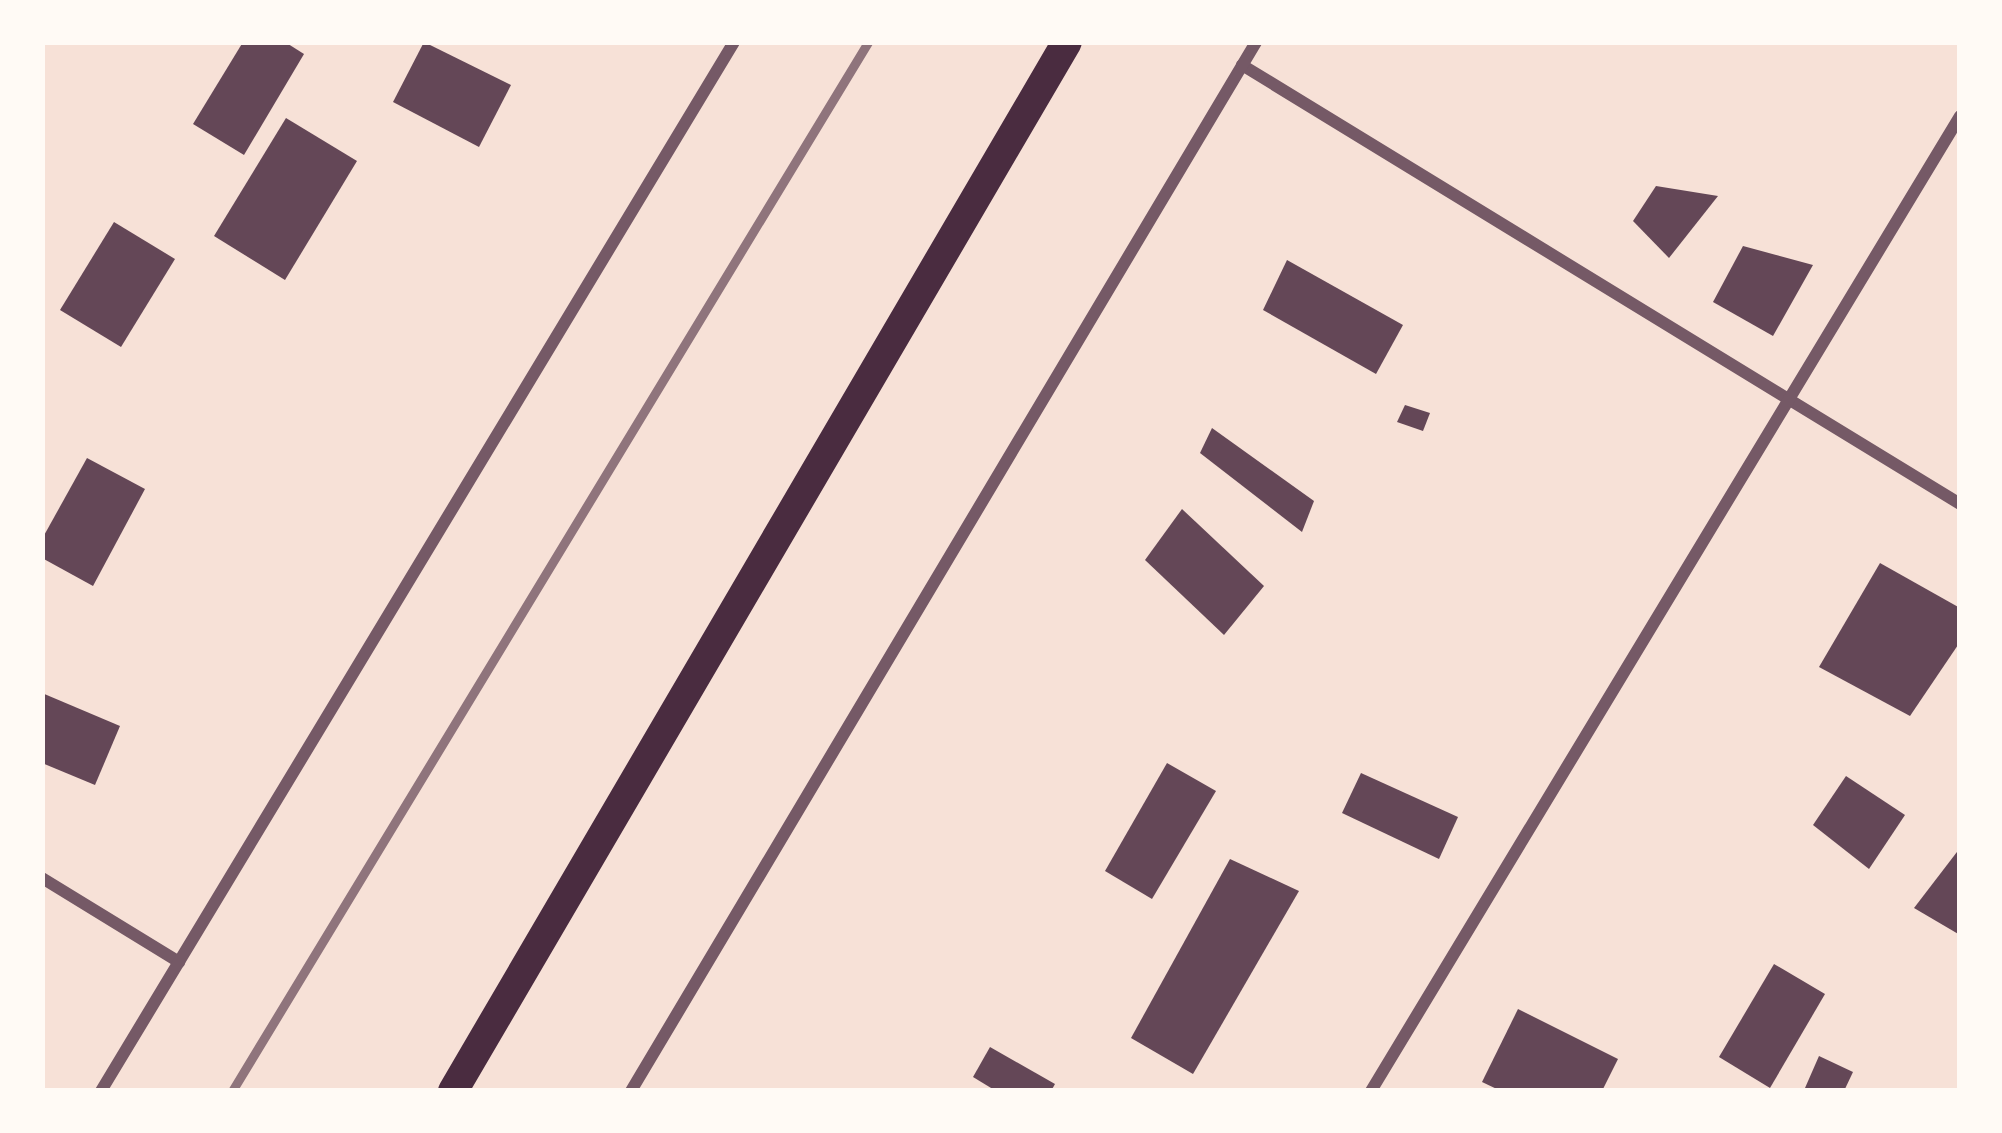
<!DOCTYPE html>
<html>
<head>
<meta charset="utf-8">
<style>
	body { margin:0 }
	#map { position:relative; width:2002px; height:1133px; overflow:hidden; background:#f7e1d7; font-family:"Space Grotesk",sans-serif }
	div>[style] { position:absolute }
	[style*='--x'] { left:calc(var(--x)*1px); top:calc(var(--y)*1px); width:calc(var(--w)*1px); rotate:calc(var(--a)*1deg) }
	.building>* { inset:0; background:#644757 }
	.minor>* { height:12px; margin:-6px; padding:0 6px; transform-origin:6px; border-radius:6px; background:#755966 }
	.primary>* { height:30px; margin:-15px; padding:0 15px; transform-origin:15px; border-radius:15px; background:#4a2c40 }
	.rail>* { height:9px; margin:-4.5px; padding:0 4.5px; transform-origin:4.5px; border-radius:4.5px; background:#8f747c }
	span { translate:-50% -50%; white-space:nowrap; text-align:center; line-height:1.15; -webkit-text-stroke:9px #fffaf5; paint-order:stroke }
	.frame { position:absolute; inset:0; border:45px solid #fffaf5; pointer-events:none }
</style>
</head>
<body>
<div id="map">
	<div class="building">
		<div style="clip-path:polygon(243px 42px,285px 42px,304px 54px,244px 155px,193px 124px)"></div>
		<div style="clip-path:polygon(424px 42px,511px 85px,479px 147px,393px 102px)"></div>
		<div style="clip-path:polygon(286px 118px,357px 161px,285px 280px,214px 236px)"></div>
		<div style="clip-path:polygon(1656px 186px,1718px 196px,1669px 258px,1633px 221px)"></div>
		<div style="clip-path:polygon(114px 222px,175px 259px,121px 347px,60px 310px)"></div>
		<div style="clip-path:polygon(1743px 246px,1813px 265px,1773px 336px,1713px 302px)"></div>
		<div style="clip-path:polygon(1287px 260px,1403px 325px,1376px 374px,1263px 310px)"></div>
		<div style="clip-path:polygon(1405px 405px,1430px 413px,1423px 431px,1397px 422px)"></div>
		<div style="clip-path:polygon(1212px 428px,1314px 501px,1302px 532px,1200px 453px)"></div>
		<div style="clip-path:polygon(87px 458px,145px 489px,93px 586px,42px 558px,42px 539px)"></div>
		<div style="clip-path:polygon(1182px 509px,1264px 586px,1224px 635px,1145px 560px)"></div>
		<div style="clip-path:polygon(1880px 563px,1960px 608px,1960px 642px,1910px 716px,1819px 667px)"></div>
		<div style="clip-path:polygon(42px 693px,120px 726px,95px 785px,42px 763px)"></div>
		<div style="clip-path:polygon(1167px 763px,1216px 791px,1152px 899px,1105px 871px)"></div>
		<div style="clip-path:polygon(1361px 773px,1458px 817px,1439px 859px,1342px 813px)"></div>
		<div style="clip-path:polygon(1846px 776px,1905px 815px,1869px 869px,1813px 825px)"></div>
		<div style="clip-path:polygon(1960px 848px,1960px 935px,1914px 908px)"></div>
		<div style="clip-path:polygon(1230px 859px,1299px 891px,1193px 1074px,1131px 1038px)"></div>
		<div style="clip-path:polygon(1774px 964px,1825px 994px,1770px 1088px,1719px 1057px)"></div>
		<div style="clip-path:polygon(1518px 1009px,1618px 1059px,1602px 1091px,1501px 1091px,1482px 1082px)"></div>
		<div style="clip-path:polygon(990px 1047px,1055px 1084px,1051px 1091px,996px 1091px,973px 1077px)"></div>
		<div style="clip-path:polygon(1819px 1056px,1853px 1072px,1844px 1091px,1805px 1088px)"></div>
	</div>
	<div class="minor">
		<div style="--x:1242;--y:65;--w:842;--a:31.44"></div>
		<div style="--x:42;--y:878;--w:161;--a:31.5"></div>
		<div style="--x:101;--y:1091;--w:1225;--a:-58.89"></div>
		<div style="--x:631;--y:1091;--w:1221;--a:-59.21"></div>
		<div style="--x:1371;--y:1091;--w:1139;--a:-58.86"></div>
	</div>
	<div class="primary">
		<div style="--x:453;--y:1091;--w:1215;--a:-59.66"></div>
	</div>
	<div class="rail">
		<div style="--x:232;--y:1091;--w:1227;--a:-58.77"></div>
	</div>
	<div class="frame"></div>
</div>
</body>
</html>
